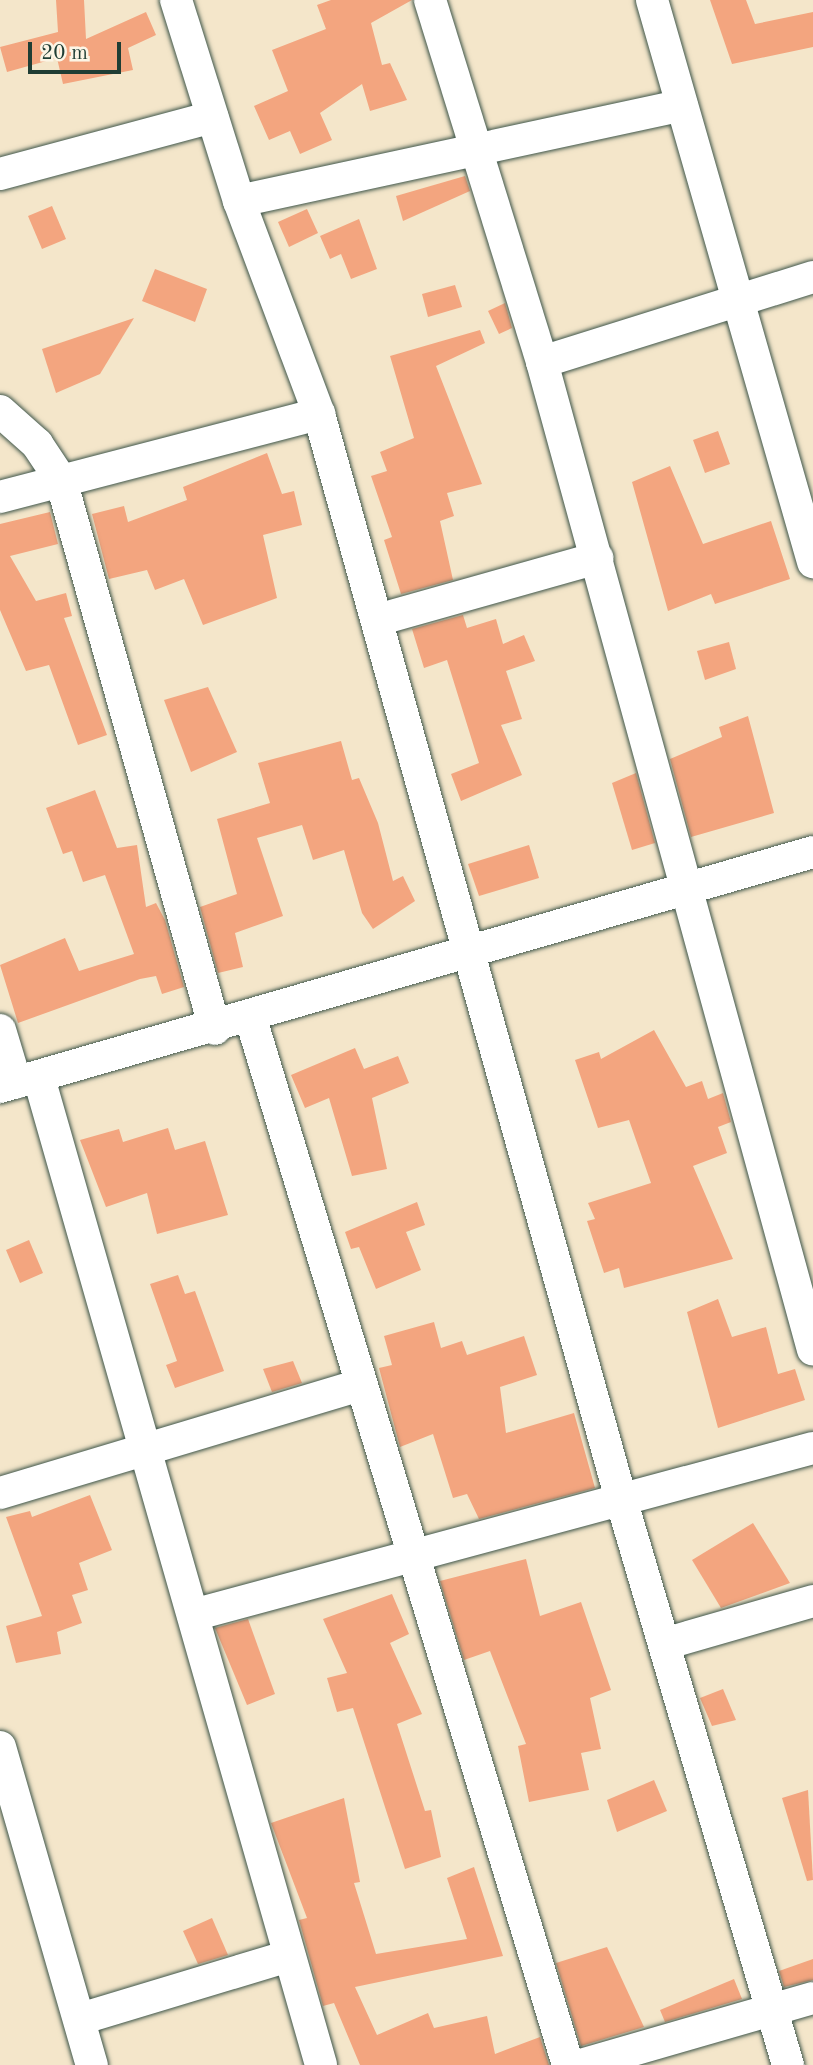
<!DOCTYPE html>
<html>
<head>
<meta charset="utf-8">
<style>
	body { margin:0 }
	#map { position:relative; width:813px; height:2065px; overflow:hidden; background:#f4e6ca; font-family:"Old Standard TT",serif }
	div>[style] { position:absolute }
	[style*='--x'] { left:calc(var(--x)*1px); top:calc(var(--y)*1px); width:calc(var(--w)*1px); rotate:calc(var(--a)*1deg) }
	.building>* { inset:0; background:#f3a57f }
	.roads { filter:drop-shadow(0 0 2px #3f564a) drop-shadow(0 0 2px #3f564a) }
	.street>* { height:32px; margin:-16px; padding:0 16px; transform-origin:16px; border-radius:16px; background:#fff }
	span { translate:-50% -50%; white-space:nowrap; text-align:center; line-height:1.15; -webkit-text-stroke:5px #fcf5e5; paint-order:stroke }
	.scale { position:absolute; left:28px; top:42px; width:93px; height:32px; box-sizing:border-box; border:4px solid #1f3d34; border-top:0; padding-left:9px; font-size:21px; line-height:24px; white-space:nowrap; color:#1f3d34; -webkit-text-stroke:5px #fcf5e5; paint-order:stroke }
</style>
</head>
<body>
<div id="map">
	<div class="building">
		<div style="clip-path:polygon(56px 0,84px 0,86px 39px,146px 12px,156px 35px,128px 48px,133px 70px,63px 84px,57px 58px,7px 72px,0 47px,58px 32px)"></div>
		<div style="clip-path:polygon(331px 0,412px 0,371px 23px,382px 65px,390px 63px,407px 100px,370px 111px,362px 84px,320px 113px,332px 140px,300px 154px,290px 131px,269px 140px,254px 106px,288px 91px,272px 50px,326px 29px,317px 5px)"></div>
		<div style="clip-path:polygon(710px 0,746px 0,755px 24px,813px 12px,813px 47px,732px 64px)"></div>
		<div style="clip-path:polygon(465px 176px,470px 191px,403px 221px,396px 196px)"></div>
		<div style="clip-path:polygon(52px 206px,66px 239px,42px 249px,28px 216px)"></div>
		<div style="clip-path:polygon(307px 209px,318px 233px,289px 247px,278px 222px)"></div>
		<div style="clip-path:polygon(359px 219px,377px 269px,351px 279px,341px 254px,330px 259px,320px 236px)"></div>
		<div style="clip-path:polygon(155px 269px,207px 289px,195px 322px,142px 301px)"></div>
		<div style="clip-path:polygon(455px 285px,462px 307px,428px 317px,422px 294px)"></div>
		<div style="clip-path:polygon(505px 303px,512px 328px,499px 334px,488px 311px)"></div>
		<div style="clip-path:polygon(134px 318px,100px 374px,56px 393px,42px 349px)"></div>
		<div style="clip-path:polygon(480px 330px,485px 343px,436px 366px,482px 484px,447px 493px,454px 516px,440px 521px,453px 580px,401px 594px,384px 540px,392px 537px,371px 476px,387px 471px,380px 452px,414px 438px,390px 356px)"></div>
		<div style="clip-path:polygon(718px 431px,730px 464px,705px 473px,693px 440px)"></div>
		<div style="clip-path:polygon(267px 453px,282px 494px,294px 491px,302px 525px,263px 535px,277px 598px,203px 625px,184px 579px,155px 590px,147px 570px,109px 579px,92px 514px,124px 506px,128px 522px,187px 500px,183px 487px)"></div>
		<div style="clip-path:polygon(670px 466px,703px 544px,771px 521px,790px 579px,715px 604px,711px 594px,668px 611px,632px 482px)"></div>
		<div style="clip-path:polygon(50px 512px,58px 544px,10px 556px,36px 601px,66px 593px,72px 616px,64px 618px,107px 735px,78px 745px,49px 665px,26px 671px,0 610px,0 524px)"></div>
		<div style="clip-path:polygon(463px 615px,467px 628px,496px 619px,503px 644px,524px 635px,535px 661px,506px 671px,522px 719px,501px 725px,522px 775px,461px 801px,451px 774px,479px 763px,447px 660px,424px 668px,412px 629px)"></div>
		<div style="clip-path:polygon(729px 642px,736px 669px,705px 680px,697px 651px)"></div>
		<div style="clip-path:polygon(208px 687px,237px 752px,191px 772px,164px 700px)"></div>
		<div style="clip-path:polygon(748px 716px,774px 813px,691px 837px,670px 759px,722px 737px,719px 727px)"></div>
		<div style="clip-path:polygon(341px 741px,352px 780px,359px 778px,378px 823px,393px 881px,403px 876px,415px 901px,373px 929px,362px 913px,344px 850px,313px 860px,302px 825px,257px 838px,283px 916px,235px 933px,243px 967px,218px 973px,200px 907px,237px 894px,217px 819px,270px 803px,258px 763px)"></div>
		<div style="clip-path:polygon(636px 773px,655px 843px,632px 850px,612px 783px)"></div>
		<div style="clip-path:polygon(95px 790px,117px 848px,137px 845px,146px 907px,156px 903px,165px 920px,184px 987px,162px 994px,156px 976px,140px 979px,18px 1023px,0 965px,65px 938px,79px 971px,134px 954px,105px 875px,83px 882px,72px 851px,63px 854px,46px 808px)"></div>
		<div style="clip-path:polygon(529px 845px,539px 878px,479px 896px,468px 864px)"></div>
		<div style="clip-path:polygon(654px 1030px,686px 1087px,702px 1081px,708px 1099px,723px 1093px,731px 1122px,718px 1127px,727px 1153px,693px 1166px,733px 1259px,624px 1288px,619px 1268px,604px 1273px,587px 1221px,595px 1219px,588px 1203px,651px 1183px,629px 1120px,598px 1128px,575px 1060px,599px 1052px,601px 1059px)"></div>
		<div style="clip-path:polygon(355px 1048px,364px 1069px,398px 1056px,409px 1083px,372px 1098px,387px 1169px,352px 1176px,329px 1098px,305px 1108px,291px 1075px)"></div>
		<div style="clip-path:polygon(168px 1128px,175px 1150px,205px 1141px,228px 1215px,157px 1234px,147px 1193px,106px 1207px,80px 1140px,119px 1129px,123px 1142px)"></div>
		<div style="clip-path:polygon(417px 1202px,425px 1225px,406px 1232px,421px 1270px,376px 1289px,359px 1247px,351px 1249px,345px 1232px)"></div>
		<div style="clip-path:polygon(29px 1240px,43px 1273px,20px 1283px,6px 1250px)"></div>
		<div style="clip-path:polygon(178px 1275px,185px 1294px,195px 1291px,224px 1371px,175px 1388px,166px 1365px,177px 1361px,150px 1284px)"></div>
		<div style="clip-path:polygon(718px 1299px,732px 1337px,766px 1327px,778px 1374px,795px 1369px,805px 1400px,718px 1428px,687px 1312px)"></div>
		<div style="clip-path:polygon(434px 1322px,441px 1348px,462px 1341px,467px 1355px,524px 1336px,537px 1375px,500px 1387px,506px 1433px,574px 1413px,595px 1488px,479px 1519px,467px 1494px,453px 1498px,433px 1434px,400px 1447px,379px 1368px,392px 1365px,384px 1336px)"></div>
		<div style="clip-path:polygon(293px 1361px,302px 1383px,272px 1392px,263px 1369px)"></div>
		<div style="clip-path:polygon(90px 1495px,112px 1550px,79px 1563px,88px 1590px,72px 1595px,82px 1623px,57px 1632px,61px 1654px,16px 1663px,6px 1626px,42px 1616px,6px 1517px,30px 1511px,32px 1517px)"></div>
		<div style="clip-path:polygon(753px 1523px,790px 1583px,721px 1608px,692px 1560px)"></div>
		<div style="clip-path:polygon(526px 1559px,540px 1616px,581px 1602px,611px 1690px,590px 1698px,601px 1749px,581px 1753px,589px 1790px,529px 1802px,518px 1746px,526px 1744px,490px 1651px,464px 1660px,440px 1581px)"></div>
		<div style="clip-path:polygon(392px 1594px,409px 1634px,390px 1643px,422px 1714px,397px 1724px,425px 1811px,431px 1810px,441px 1857px,405px 1869px,353px 1708px,337px 1712px,327px 1678px,347px 1673px,323px 1619px)"></div>
		<div style="clip-path:polygon(248px 1619px,275px 1694px,247px 1705px,215px 1628px)"></div>
		<div style="clip-path:polygon(723px 1689px,736px 1720px,712px 1726px,700px 1698px)"></div>
		<div style="clip-path:polygon(654px 1780px,667px 1811px,617px 1832px,607px 1800px)"></div>
		<div style="clip-path:polygon(808px 1790px,813px 1880px,807px 1881px,782px 1798px)"></div>
		<div style="clip-path:polygon(344px 1798px,360px 1882px,354px 1883px,376px 1954px,467px 1939px,447px 1878px,474px 1867px,503px 1956px,355px 1987px,377px 2035px,428px 2013px,434px 2028px,487px 2016px,495px 2054px,540px 2037px,549px 2065px,360px 2065px,334px 2003px,323px 2006px,299px 1920px,307px 1918px,271px 1823px)"></div>
		<div style="clip-path:polygon(212px 1918px,228px 1955px,198px 1964px,183px 1931px)"></div>
		<div style="clip-path:polygon(607px 1947px,644px 2027px,581px 2046px,556px 1963px)"></div>
		<div style="clip-path:polygon(813px 1959px,813px 1980px,784px 1987px,779px 1971px)"></div>
		<div style="clip-path:polygon(734px 1979px,742px 1999px,665px 2022px,660px 2010px)"></div>
	</div>
	<div class="roads">
		<div class="street">
			<div style="--x:176;--y:0;--w:211;--a:72.6"></div>
			<div style="--x:239;--y:201;--w:228;--a:69.4"></div>
			<div style="--x:319;--y:414;--w:1126;--a:74.45"></div>
			<div style="--x:621;--y:1499;--w:590;--a:73.56"></div>
			<div style="--x:430;--y:0;--w:379;--a:72.8"></div>
			<div style="--x:542;--y:362;--w:1024;--a:74.66"></div>
			<div style="--x:652;--y:0;--w:585;--a:74.01"></div>
			<div style="--x:0;--y:174;--w:220;--a:-15"></div>
			<div style="--x:239;--y:201;--w:453;--a:-12.2"></div>
			<div style="--x:542;--y:362;--w:284;--a:-17.4"></div>
			<div style="--x:0;--y:411;--w:50;--a:41.7"></div>
			<div style="--x:37;--y:444;--w:43;--a:56.3"></div>
			<div style="--x:61;--y:480;--w:570;--a:74.33"></div>
			<div style="--x:0;--y:497;--w:330;--a:-14.6"></div>
			<div style="--x:377;--y:620;--w:229;--a:-15.7"></div>
			<div style="--x:251;--y:1019;--w:1093;--a:73.14"></div>
			<div style="--x:0;--y:1030;--w:55;--a:73.2"></div>
			<div style="--x:39;--y:1078;--w:1026;--a:74.05"></div>
			<div style="--x:0;--y:1087;--w:846;--a:-16.12"></div>
			<div style="--x:0;--y:1493;--w:377;--a:-16.7"></div>
			<div style="--x:193;--y:1615;--w:642;--a:-15.08"></div>
			<div style="--x:664;--y:1644;--w:155;--a:-16.1"></div>
			<div style="--x:0;--y:1747;--w:331;--a:73.9"></div>
			<div style="--x:80;--y:2019;--w:218;--a:-16.8"></div>
			<div style="--x:581;--y:2065;--w:241;--a:-16.1"></div>
		</div>
	</div>
	<div class="scale">20 m</div>
</div>
</body>
</html>
